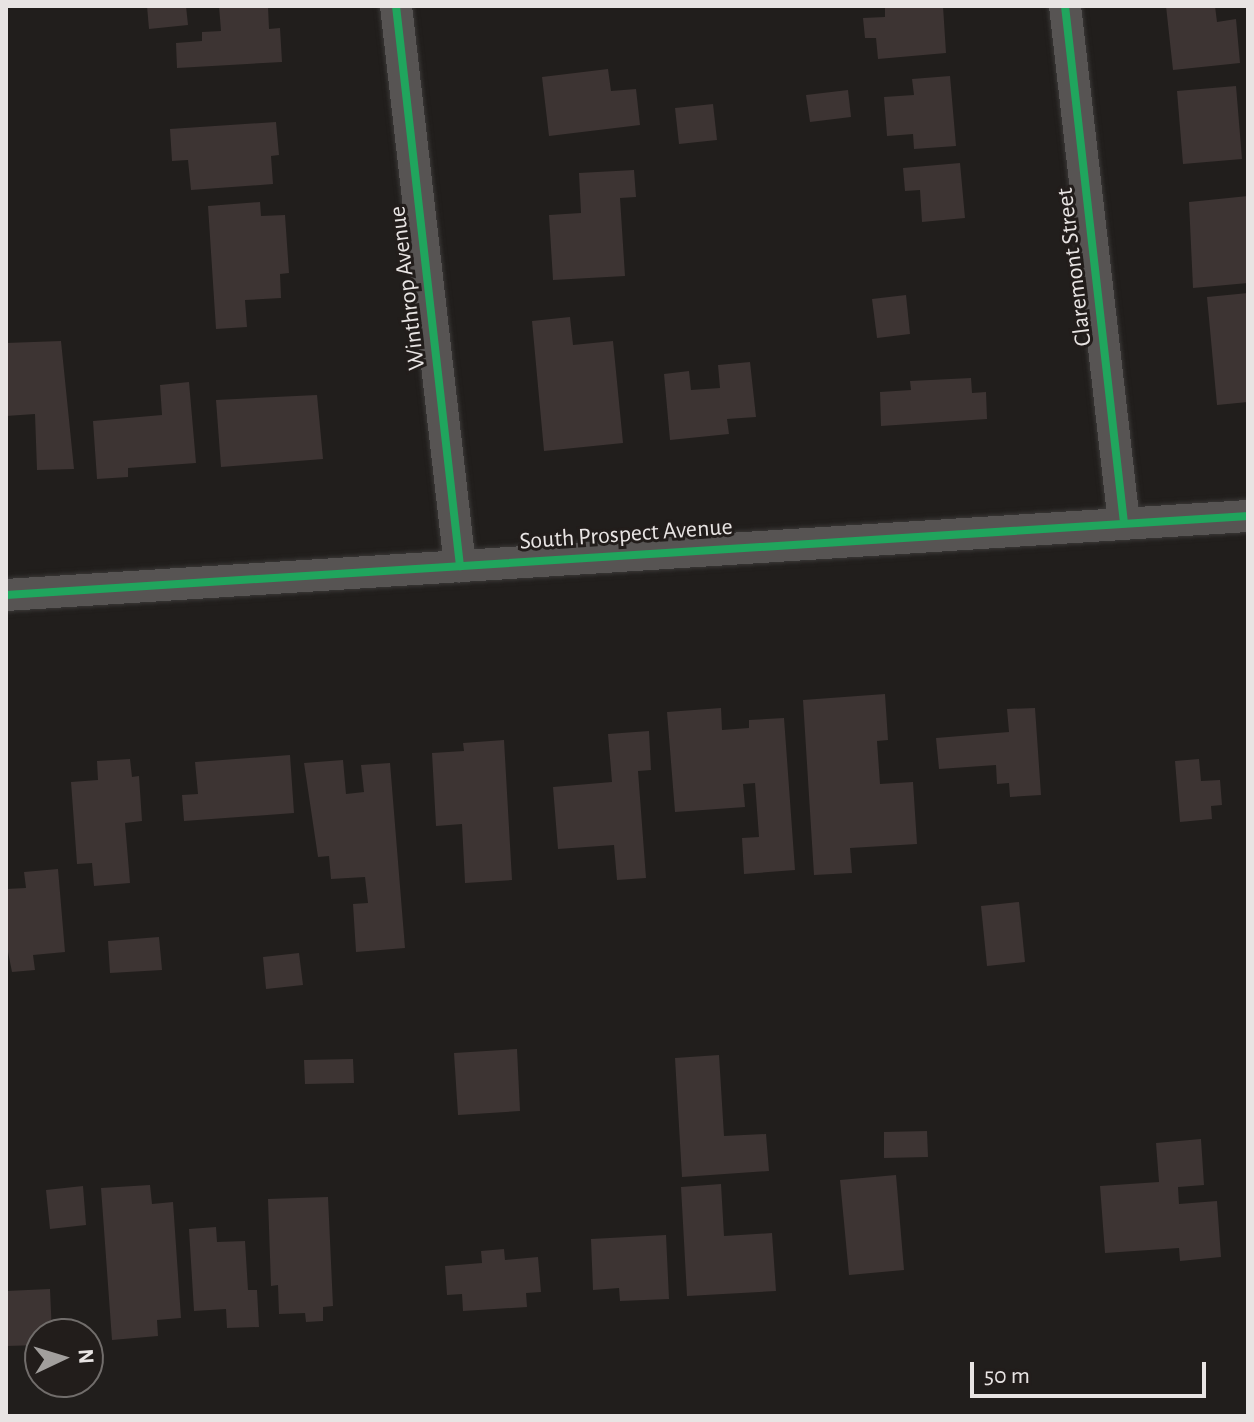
<!DOCTYPE html>
<html>
<head>
<meta charset="utf-8">
<style>
	body { margin:0 }
	#map { position:relative; width:1254px; height:1422px; overflow:hidden; background:#211e1c; font-family:"Alegreya Sans",sans-serif }
	div>[style] { position:absolute }
	[style*='--x'] { left:calc(var(--x)*1px); top:calc(var(--y)*1px); width:calc(var(--w)*1px); rotate:calc(var(--a)*1deg) }
	.building>* { inset:0; background:#3d3433 }
	.roads { filter:drop-shadow(0 0 2px #3a3837) drop-shadow(0 0 2px #3a3837) }
	.minor>* { height:32px; margin:-16px; padding:0 16px; transform-origin:16px; border-radius:16px; background:#575453 }
	.cycleway>* { height:8px; margin:-4px; padding:0 4px; transform-origin:4px; border-radius:4px; background:#20a55d }
	span { translate:-50% -50%; white-space:nowrap; text-align:center; line-height:1.15; -webkit-text-stroke:6px #221d1b; paint-order:stroke }
	.street-label { font-size:24px; color:#e8e4e3 }
	.frame { position:absolute; inset:0; border:8px solid #e8e4e3; pointer-events:none }
	.north { position:absolute; left:24px; top:1318px; width:80px; height:80px; box-sizing:border-box; background:#221d1b; border:2px solid #716d6b; border-radius:50%; rotate:86deg; font-size:22px; font-weight:700; line-height:32px; text-align:center; color:#e8e4e3 }
	.north::after { content:''; display:block; margin:auto; width:28px; height:36px; background:#a29f9d; clip-path:polygon(50% 0,100% 100%,50% 72%,0 100%) }
	.scale { position:absolute; left:970px; top:1362px; width:236px; height:36px; box-sizing:border-box; border:4px solid #e8e4e3; border-top:0; padding-left:10px; font-size:24px; line-height:28px; white-space:nowrap; color:#e8e4e3; -webkit-text-stroke:6px #221d1b; paint-order:stroke }
</style>
</head>
<body>
<div id="map">
	<div class="building">
		<div style="clip-path:polygon(147px 6px,186px 6px,188px 25px,149px 29px)"></div>
		<div style="clip-path:polygon(219px 6px,268px 6px,269px 29px,280px 28px,282px 62px,177px 68px,176px 43px,202px 41px,202px 32px,221px 31px)"></div>
		<div style="clip-path:polygon(885px 6px,943px 6px,946px 53px,878px 59px,876px 38px,865px 38px,863px 18px,885px 17px)"></div>
		<div style="clip-path:polygon(1166px 6px,1215px 6px,1217px 22px,1236px 19px,1240px 63px,1173px 70px)"></div>
		<div style="clip-path:polygon(608px 69px,611px 91px,636px 89px,640px 125px,549px 136px,542px 77px)"></div>
		<div style="clip-path:polygon(950px 76px,956px 146px,914px 149px,913px 134px,887px 136px,884px 97px,914px 95px,912px 79px)"></div>
		<div style="clip-path:polygon(1236px 86px,1242px 159px,1183px 164px,1177px 91px)"></div>
		<div style="clip-path:polygon(848px 90px,851px 117px,810px 122px,806px 95px)"></div>
		<div style="clip-path:polygon(713px 104px,717px 140px,679px 144px,675px 108px)"></div>
		<div style="clip-path:polygon(276px 122px,279px 155px,271px 156px,273px 184px,191px 190px,188px 160px,172px 161px,170px 129px)"></div>
		<div style="clip-path:polygon(960px 163px,965px 218px,922px 222px,920px 190px,905px 191px,903px 168px)"></div>
		<div style="clip-path:polygon(634px 170px,636px 197px,620px 198px,625px 276px,553px 280px,549px 215px,581px 213px,579px 173px)"></div>
		<div style="clip-path:polygon(1248px 196px,1248px 283px,1193px 288px,1189px 202px)"></div>
		<div style="clip-path:polygon(260px 202px,261px 216px,285px 215px,289px 273px,280px 274px,281px 298px,245px 300px,247px 327px,216px 329px,208px 206px)"></div>
		<div style="clip-path:polygon(1248px 293px,1248px 402px,1217px 405px,1207px 297px)"></div>
		<div style="clip-path:polygon(906px 295px,910px 334px,877px 338px,872px 299px)"></div>
		<div style="clip-path:polygon(570px 317px,573px 345px,613px 341px,623px 443px,544px 451px,532px 321px)"></div>
		<div style="clip-path:polygon(61px 341px,74px 469px,37px 470px,35px 414px,6px 416px,6px 343px)"></div>
		<div style="clip-path:polygon(750px 362px,756px 417px,727px 419px,729px 434px,670px 440px,664px 374px,689px 371px,691px 390px,720px 388px,718px 365px)"></div>
		<div style="clip-path:polygon(971px 378px,972px 393px,986px 392px,987px 419px,881px 426px,880px 392px,911px 390px,910px 381px)"></div>
		<div style="clip-path:polygon(189px 382px,196px 463px,128px 468px,128px 477px,97px 479px,93px 421px,162px 415px,160px 385px)"></div>
		<div style="clip-path:polygon(317px 395px,323px 459px,221px 467px,216px 400px)"></div>
		<div style="clip-path:polygon(885px 694px,888px 740px,877px 741px,880px 784px,913px 782px,917px 844px,850px 848px,852px 873px,814px 875px,803px 700px)"></div>
		<div style="clip-path:polygon(721px 708px,722px 730px,749px 728px,749px 720px,784px 718px,795px 870px,744px 874px,742px 838px,759px 837px,755px 783px,743px 784px,745px 807px,675px 812px,667px 712px)"></div>
		<div style="clip-path:polygon(1035px 708px,1041px 795px,1010px 797px,1009px 783px,997px 784px,996px 765px,939px 769px,936px 738px,1009px 732px,1007px 709px)"></div>
		<div style="clip-path:polygon(649px 731px,651px 770px,638px 771px,646px 878px,617px 880px,614px 845px,558px 849px,553px 787px,612px 782px,608px 734px)"></div>
		<div style="clip-path:polygon(504px 740px,512px 880px,465px 883px,462px 824px,436px 826px,432px 753px,464px 751px,463px 743px)"></div>
		<div style="clip-path:polygon(290px 755px,294px 813px,184px 821px,182px 795px,198px 794px,195px 762px)"></div>
		<div style="clip-path:polygon(130px 759px,132px 777px,139px 776px,142px 821px,125px 823px,130px 883px,94px 886px,92px 863px,77px 864px,71px 782px,98px 780px,97px 761px)"></div>
		<div style="clip-path:polygon(1199px 759px,1201px 781px,1220px 780px,1222px 805px,1211px 806px,1212px 819px,1180px 822px,1175px 761px)"></div>
		<div style="clip-path:polygon(343px 760px,346px 794px,364px 792px,361px 765px,390px 763px,405px 948px,356px 952px,353px 904px,368px 903px,365px 877px,331px 879px,329px 856px,318px 857px,304px 763px)"></div>
		<div style="clip-path:polygon(58px 869px,65px 952px,33px 955px,35px 970px,12px 972px,6px 942px,6px 889px,26px 888px,24px 872px)"></div>
		<div style="clip-path:polygon(1019px 902px,1025px 962px,987px 966px,981px 906px)"></div>
		<div style="clip-path:polygon(159px 937px,162px 970px,110px 973px,108px 941px)"></div>
		<div style="clip-path:polygon(299px 953px,303px 985px,266px 989px,263px 957px)"></div>
		<div style="clip-path:polygon(517px 1049px,520px 1111px,458px 1115px,454px 1053px)"></div>
		<div style="clip-path:polygon(719px 1055px,724px 1136px,766px 1134px,769px 1171px,682px 1177px,675px 1058px)"></div>
		<div style="clip-path:polygon(353px 1059px,354px 1083px,305px 1084px,304px 1060px)"></div>
		<div style="clip-path:polygon(927px 1131px,928px 1157px,884px 1158px,884px 1132px)"></div>
		<div style="clip-path:polygon(1201px 1139px,1204px 1185px,1178px 1187px,1179px 1204px,1217px 1201px,1221px 1257px,1180px 1261px,1179px 1248px,1105px 1253px,1100px 1186px,1159px 1182px,1156px 1143px)"></div>
		<div style="clip-path:polygon(896px 1175px,904px 1270px,849px 1275px,840px 1180px)"></div>
		<div style="clip-path:polygon(721px 1184px,724px 1236px,772px 1233px,776px 1291px,687px 1296px,681px 1187px)"></div>
		<div style="clip-path:polygon(150px 1185px,152px 1204px,173px 1202px,181px 1318px,157px 1320px,158px 1336px,112px 1340px,101px 1188px)"></div>
		<div style="clip-path:polygon(83px 1186px,86px 1225px,50px 1229px,46px 1190px)"></div>
		<div style="clip-path:polygon(328px 1197px,333px 1306px,323px 1307px,323px 1321px,306px 1322px,305px 1313px,279px 1314px,278px 1285px,271px 1286px,268px 1199px)"></div>
		<div style="clip-path:polygon(216px 1227px,217px 1242px,245px 1241px,248px 1290px,257px 1290px,259px 1327px,227px 1328px,226px 1309px,194px 1311px,189px 1229px)"></div>
		<div style="clip-path:polygon(666px 1235px,669px 1299px,620px 1301px,619px 1288px,593px 1290px,591px 1239px)"></div>
		<div style="clip-path:polygon(504px 1249px,505px 1260px,538px 1257px,541px 1292px,526px 1293px,527px 1307px,463px 1311px,462px 1294px,447px 1295px,445px 1266px,482px 1263px,481px 1251px)"></div>
		<div style="clip-path:polygon(50px 1289px,52px 1334px,40px 1334px,40px 1345px,6px 1346px,6px 1291px)"></div>
	</div>
	<div class="roads">
		<div class="minor">
			<div style="--x:396;--y:6;--w:564;--a:83.48"></div>
			<div style="--x:1065;--y:6;--w:520;--a:83.49"></div>
			<div style="--x:6;--y:595;--w:1245;--a:-3.64"></div>
		</div>
	</div>
	<div class="cycleway">
		<div style="--x:396;--y:6;--w:564;--a:83.48"></div>
		<div style="--x:1065;--y:6;--w:520;--a:83.49"></div>
		<div style="--x:6;--y:595;--w:1245;--a:-3.64"></div>
	</div>
	<div class="street-label">
		<span style="left:1075px;top:267px;rotate:-97deg">Claremont Street</span>
		<span style="left:408px;top:288px;rotate:-97deg">Winthrop Avenue</span>
		<span style="left:626px;top:535px;rotate:-4deg">South Prospect Avenue</span>
	</div>
	<div class="frame"></div>
	<div class="north">N</div>
	<div class="scale">50 m</div>
</div>
</body>
</html>
